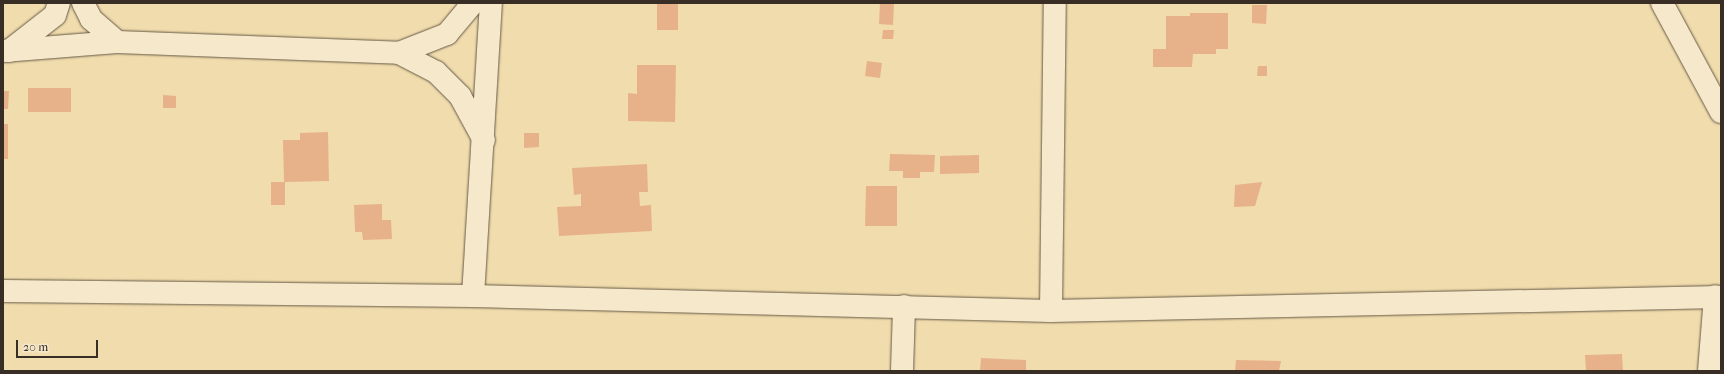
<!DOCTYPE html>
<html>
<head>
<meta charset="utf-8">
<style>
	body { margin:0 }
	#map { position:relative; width:1724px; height:374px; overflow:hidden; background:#f1dcad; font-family:"IM FELL French Canon",serif }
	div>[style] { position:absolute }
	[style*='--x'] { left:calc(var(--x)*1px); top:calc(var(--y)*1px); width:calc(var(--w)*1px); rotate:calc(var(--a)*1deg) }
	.building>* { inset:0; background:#e7b28a }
	.roads { filter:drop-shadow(0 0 1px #665a47) drop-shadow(0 0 1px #665a47) }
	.minor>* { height:22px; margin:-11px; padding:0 11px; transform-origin:11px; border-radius:11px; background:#f6e8ca }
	span { translate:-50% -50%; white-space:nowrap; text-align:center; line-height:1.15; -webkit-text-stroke:3px #f6e8ca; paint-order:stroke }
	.frame { position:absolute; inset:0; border:4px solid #382e25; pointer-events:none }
	.scale { position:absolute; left:16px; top:340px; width:82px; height:18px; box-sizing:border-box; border:2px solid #382e25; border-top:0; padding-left:5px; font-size:12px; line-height:14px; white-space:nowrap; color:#382e25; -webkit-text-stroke:3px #f6e8ca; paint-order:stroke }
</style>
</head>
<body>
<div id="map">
	<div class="building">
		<div style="clip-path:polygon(657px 3px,678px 3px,678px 30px,657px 30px)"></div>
		<div style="clip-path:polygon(880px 3px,894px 3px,893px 25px,879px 24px)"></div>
		<div style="clip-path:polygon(1252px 5px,1267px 5px,1266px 24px,1252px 23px)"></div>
		<div style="clip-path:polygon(1190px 13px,1228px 13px,1228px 49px,1216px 49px,1216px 54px,1193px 54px,1192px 67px,1153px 67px,1153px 49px,1166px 49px,1166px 16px,1190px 16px)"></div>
		<div style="clip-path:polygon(883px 30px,894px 30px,893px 39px,882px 39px)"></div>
		<div style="clip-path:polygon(867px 61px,882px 63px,880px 78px,865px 76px)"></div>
		<div style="clip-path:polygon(637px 65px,676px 65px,675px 122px,628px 121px,628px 93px,637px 94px)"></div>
		<div style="clip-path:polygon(1258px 66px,1267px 66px,1267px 76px,1257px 76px)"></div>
		<div style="clip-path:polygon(28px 88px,71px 88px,71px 112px,28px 112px)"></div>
		<div style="clip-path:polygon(3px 91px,9px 91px,8px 109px,3px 109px)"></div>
		<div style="clip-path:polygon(163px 95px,176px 96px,176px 108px,163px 108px)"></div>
		<div style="clip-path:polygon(3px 124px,8px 124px,8px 159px,3px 159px)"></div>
		<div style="clip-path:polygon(328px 132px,329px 181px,284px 182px,283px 140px,300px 140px,300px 133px)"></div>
		<div style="clip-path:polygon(524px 133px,539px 133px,539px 147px,524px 148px)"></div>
		<div style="clip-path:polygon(890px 154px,935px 155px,934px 172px,920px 172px,920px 178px,903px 178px,903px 171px,889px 171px)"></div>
		<div style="clip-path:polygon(979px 155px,979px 173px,940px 174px,940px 156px)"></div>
		<div style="clip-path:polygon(647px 164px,648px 192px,639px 192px,640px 206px,651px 205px,652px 231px,559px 236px,557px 207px,581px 206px,581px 194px,574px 195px,572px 168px)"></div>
		<div style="clip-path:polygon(271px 182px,285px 182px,285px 205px,271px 205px)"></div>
		<div style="clip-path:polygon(1262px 182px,1255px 206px,1234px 207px,1235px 185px)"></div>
		<div style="clip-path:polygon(866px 186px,897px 186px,897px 226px,865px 226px)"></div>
		<div style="clip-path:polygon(382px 204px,382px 220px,391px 220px,392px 239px,363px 240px,362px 232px,355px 232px,354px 205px)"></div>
		<div style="clip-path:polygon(1622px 354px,1623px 371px,1586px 371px,1585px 355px)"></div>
		<div style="clip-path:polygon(981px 358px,1026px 360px,1026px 371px,980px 371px)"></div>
		<div style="clip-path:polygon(1236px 360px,1281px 361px,1279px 371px,1235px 371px)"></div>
	</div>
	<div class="roads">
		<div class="minor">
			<div style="--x:83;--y:3;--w:18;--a:63"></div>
			<div style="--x:91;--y:19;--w:35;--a:41"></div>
			<div style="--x:1662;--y:3;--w:124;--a:61.6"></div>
			<div style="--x:3;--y:51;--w:114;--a:-4.5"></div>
			<div style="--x:117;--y:42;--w:282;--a:2.2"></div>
			<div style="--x:399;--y:53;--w:42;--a:27.2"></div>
			<div style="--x:436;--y:72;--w:34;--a:45"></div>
			<div style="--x:460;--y:96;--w:50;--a:61.4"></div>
			<div style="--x:9;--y:51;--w:58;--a:-38"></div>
			<div style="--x:55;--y:15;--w:13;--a:-72"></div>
			<div style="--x:399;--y:53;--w:52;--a:-21.6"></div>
			<div style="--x:447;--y:34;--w:40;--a:-50"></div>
			<div style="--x:3;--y:291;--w:470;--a:0.6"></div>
			<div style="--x:473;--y:296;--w:578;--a:1.49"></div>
			<div style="--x:1051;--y:311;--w:670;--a:-1.2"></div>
			<div style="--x:473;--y:296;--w:294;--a:-86.5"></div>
			<div style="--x:1051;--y:311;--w:308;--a:-89.3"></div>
			<div style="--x:902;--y:371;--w:65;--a:-88.2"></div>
			<div style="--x:1709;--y:371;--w:75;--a:-85.4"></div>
		</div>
	</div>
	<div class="frame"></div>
	<div class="scale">20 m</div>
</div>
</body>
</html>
